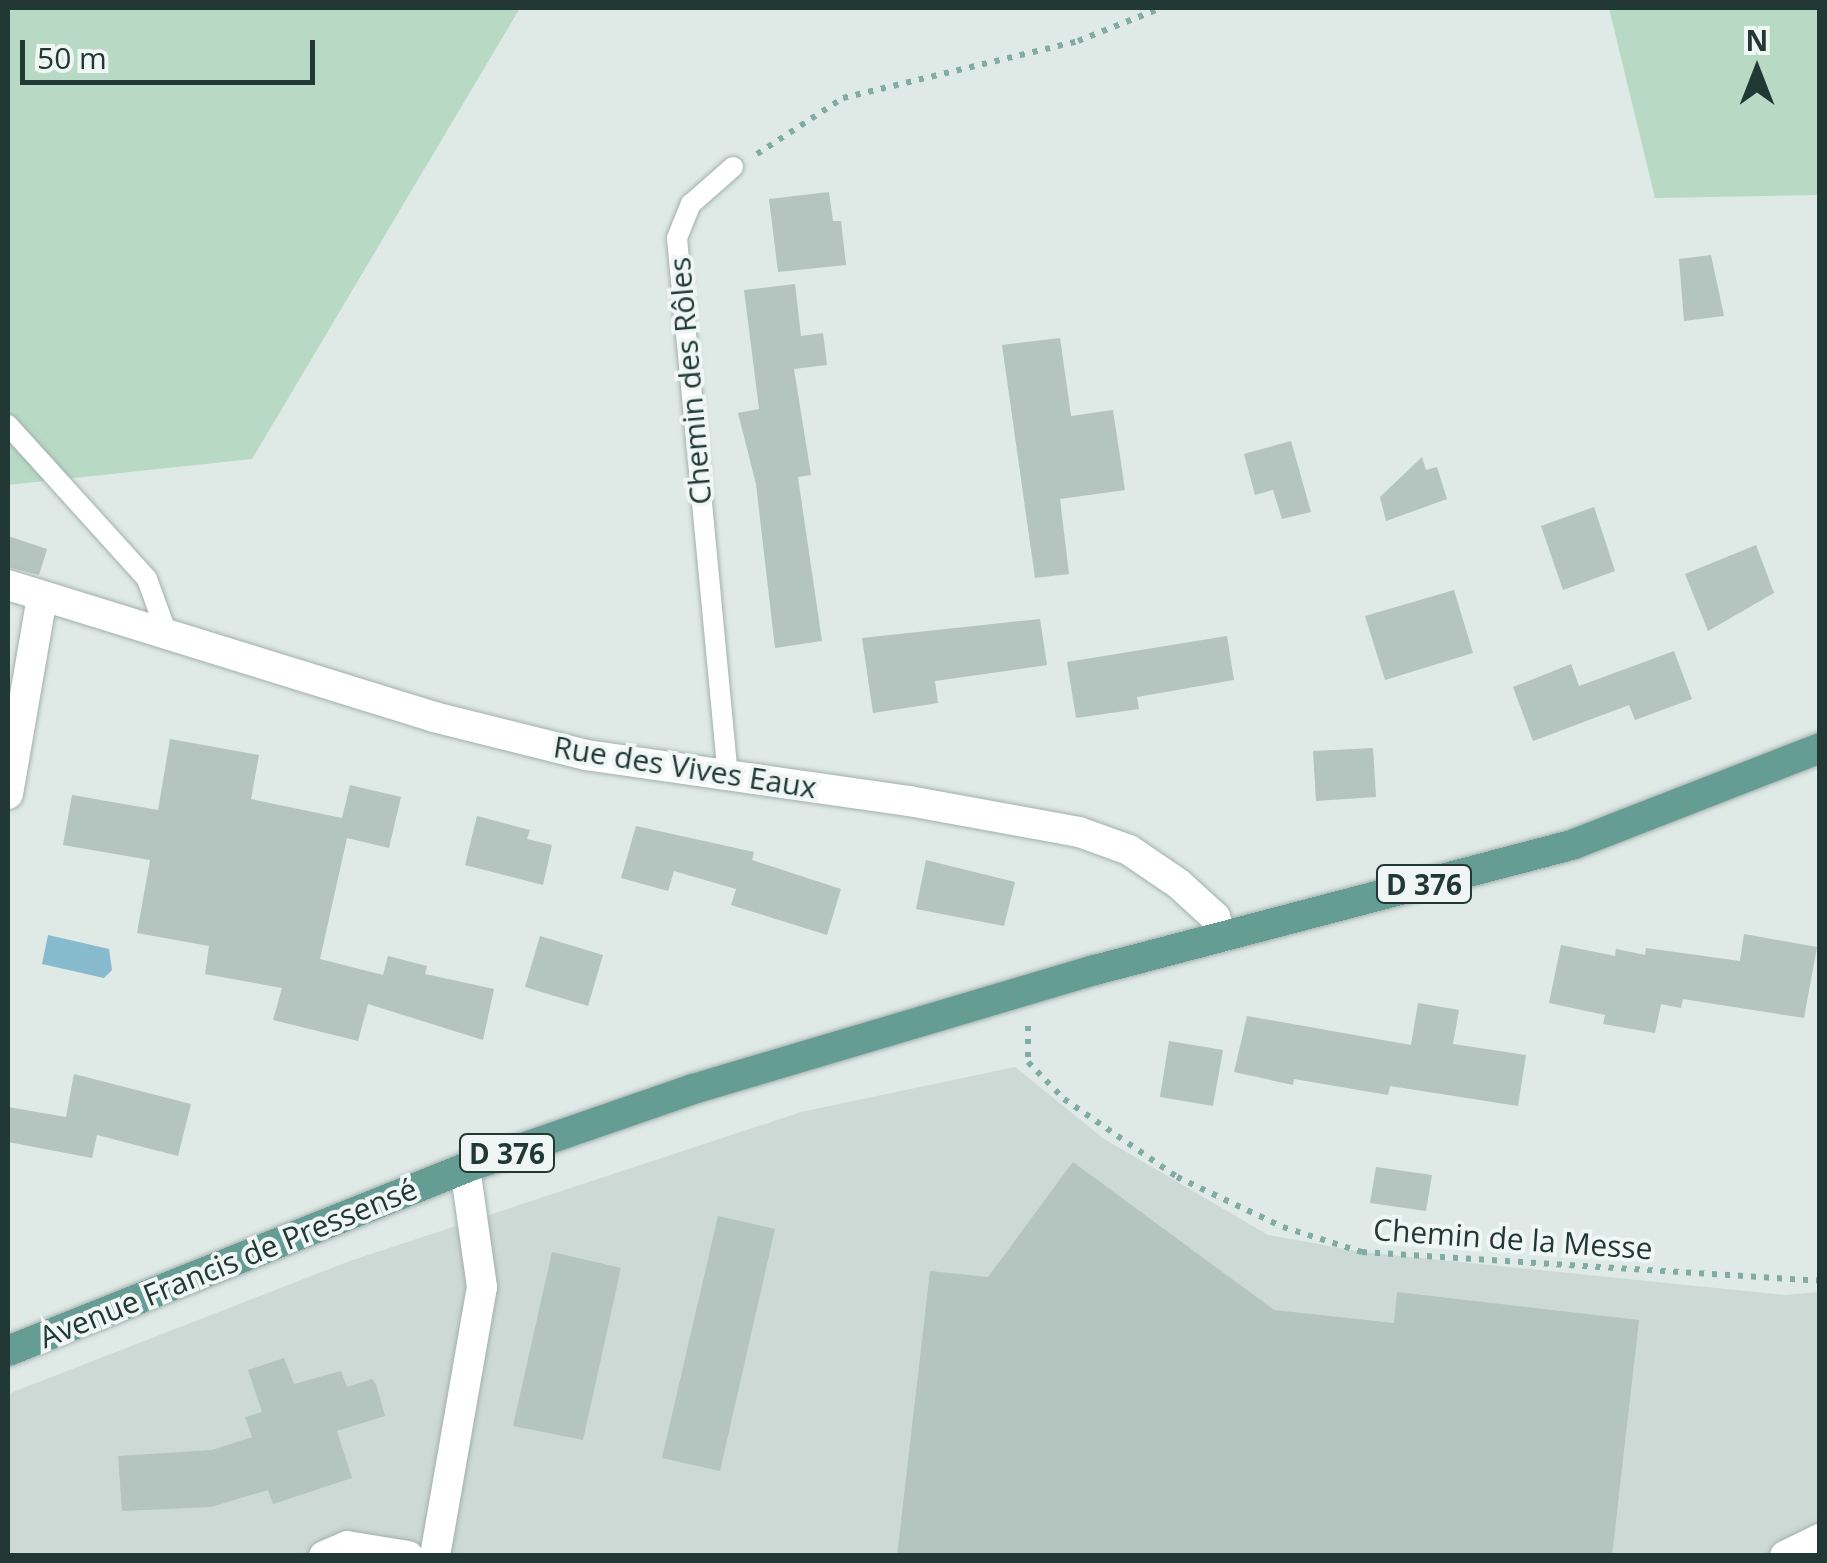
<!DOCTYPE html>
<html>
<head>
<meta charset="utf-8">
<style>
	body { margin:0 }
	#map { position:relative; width:1827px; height:1563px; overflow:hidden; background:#dfe9e6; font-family:"Open Sans",sans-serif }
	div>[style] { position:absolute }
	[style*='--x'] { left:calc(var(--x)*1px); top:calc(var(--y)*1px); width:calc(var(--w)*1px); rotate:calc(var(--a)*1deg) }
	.built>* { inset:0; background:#cdd9d5 }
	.green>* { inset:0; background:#b8dac5 }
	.water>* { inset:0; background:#88bacd }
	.building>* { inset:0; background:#b4c4bf }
	.path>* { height:6px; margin-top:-3px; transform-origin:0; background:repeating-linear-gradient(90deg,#80aca3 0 5px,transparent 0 13px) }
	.roads { filter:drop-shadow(0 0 2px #a2b0ad) drop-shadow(0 0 2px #a2b0ad) }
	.service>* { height:20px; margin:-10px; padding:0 10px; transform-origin:10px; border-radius:10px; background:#fff }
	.minor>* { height:30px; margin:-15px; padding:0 15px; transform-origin:15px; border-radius:15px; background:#fff }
	.primary>* { height:30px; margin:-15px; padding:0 15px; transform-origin:15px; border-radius:15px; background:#659d95 }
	span { translate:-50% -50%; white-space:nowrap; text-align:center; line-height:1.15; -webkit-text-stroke:8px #eff6f3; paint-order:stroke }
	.shield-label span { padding:2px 8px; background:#eff6f3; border:2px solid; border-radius:8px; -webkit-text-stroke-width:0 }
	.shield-label { font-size:28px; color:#213835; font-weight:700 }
	.street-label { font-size:30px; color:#213835 }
	.frame { position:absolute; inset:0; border:10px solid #213835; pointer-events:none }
	.north { position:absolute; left:1707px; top:20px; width:100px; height:100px; -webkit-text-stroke:8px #eff6f3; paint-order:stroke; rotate:0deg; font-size:28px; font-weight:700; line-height:40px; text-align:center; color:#213835 }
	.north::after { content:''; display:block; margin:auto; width:35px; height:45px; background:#213835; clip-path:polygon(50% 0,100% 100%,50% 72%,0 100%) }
	.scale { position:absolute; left:20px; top:40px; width:295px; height:45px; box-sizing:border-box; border:5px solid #213835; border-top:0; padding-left:12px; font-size:30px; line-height:35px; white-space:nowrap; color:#213835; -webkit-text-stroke:8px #eff6f3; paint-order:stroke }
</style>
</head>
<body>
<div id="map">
	<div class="built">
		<div style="clip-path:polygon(1015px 1067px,1104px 1139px,1268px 1235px,1362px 1252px,1785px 1295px,1819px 1292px,1819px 1555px,8px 1556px,8px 1394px,350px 1261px,801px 1112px)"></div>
	</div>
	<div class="green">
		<div style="clip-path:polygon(8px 8px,520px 8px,252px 459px,8px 485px)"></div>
		<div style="clip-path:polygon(1609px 8px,1819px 8px,1819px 195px,1655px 198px)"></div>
	</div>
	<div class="water">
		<div style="clip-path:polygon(48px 935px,109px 949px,112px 970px,104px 978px,42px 964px)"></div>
	</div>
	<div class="building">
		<div style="clip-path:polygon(829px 192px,833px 221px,841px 221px,846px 265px,778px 272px,769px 199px)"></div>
		<div style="clip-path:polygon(1711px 255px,1724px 316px,1684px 321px,1679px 259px)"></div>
		<div style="clip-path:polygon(795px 284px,801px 336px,823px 333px,827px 365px,794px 369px,811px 475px,798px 477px,801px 498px,822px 641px,775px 648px,756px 484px,738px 413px,759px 409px,744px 290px)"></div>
		<div style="clip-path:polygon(1060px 338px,1071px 416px,1113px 410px,1125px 490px,1060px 499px,1069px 574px,1035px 578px,1002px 345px)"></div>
		<div style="clip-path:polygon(1291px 441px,1311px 512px,1282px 519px,1273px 490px,1255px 495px,1244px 454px)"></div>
		<div style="clip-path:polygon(1422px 457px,1426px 470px,1437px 467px,1447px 499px,1386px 521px,1380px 497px)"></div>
		<div style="clip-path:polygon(1594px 507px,1615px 571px,1563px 590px,1541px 526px)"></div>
		<div style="clip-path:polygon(8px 536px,47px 549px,39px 575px,8px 567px)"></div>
		<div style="clip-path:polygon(1756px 545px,1774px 593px,1708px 631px,1685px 574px)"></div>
		<div style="clip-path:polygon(1454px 590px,1473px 653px,1385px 680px,1365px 616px)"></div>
		<div style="clip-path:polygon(1040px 619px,1047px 665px,935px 681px,938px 703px,873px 713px,862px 638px)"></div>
		<div style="clip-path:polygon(1227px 636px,1234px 680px,1137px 697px,1139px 709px,1076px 718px,1067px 662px)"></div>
		<div style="clip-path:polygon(1674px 651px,1692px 699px,1635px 720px,1629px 705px,1533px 741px,1513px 687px,1571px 664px,1579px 686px)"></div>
		<div style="clip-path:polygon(170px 739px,259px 755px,251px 799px,342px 818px,350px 785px,401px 797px,389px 848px,347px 838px,320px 959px,383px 975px,388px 956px,427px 966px,425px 974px,494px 989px,483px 1040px,368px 1004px,358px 1041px,273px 1020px,282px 988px,205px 974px,209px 946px,137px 933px,150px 860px,63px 845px,72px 795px,158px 810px)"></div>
		<div style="clip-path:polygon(1373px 748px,1376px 797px,1316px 801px,1313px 751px)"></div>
		<div style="clip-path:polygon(477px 816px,530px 830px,527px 839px,552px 845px,543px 885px,465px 865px)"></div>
		<div style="clip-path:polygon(636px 826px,754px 852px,752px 860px,841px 889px,827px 935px,731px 905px,736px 889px,674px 871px,668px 891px,621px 878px)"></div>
		<div style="clip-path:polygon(926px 860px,1015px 882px,1004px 926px,916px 909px)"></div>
		<div style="clip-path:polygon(1744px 934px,1817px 947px,1804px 1018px,1683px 999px,1681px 1008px,1661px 1004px,1655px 1033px,1603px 1024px,1605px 1015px,1549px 1003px,1561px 945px,1615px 956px,1616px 949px,1645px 955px,1646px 948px,1740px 961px)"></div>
		<div style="clip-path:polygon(540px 936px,603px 955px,588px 1006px,525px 987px)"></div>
		<div style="clip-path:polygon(1418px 1003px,1459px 1010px,1453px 1044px,1526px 1055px,1518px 1106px,1390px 1086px,1388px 1095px,1294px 1079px,1293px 1085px,1234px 1072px,1247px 1016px,1411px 1045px)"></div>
		<div style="clip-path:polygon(1169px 1041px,1223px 1050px,1213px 1106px,1160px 1097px)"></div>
		<div style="clip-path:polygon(74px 1074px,191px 1104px,178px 1156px,97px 1135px,92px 1158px,8px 1142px,8px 1107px,66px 1117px)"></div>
		<div style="clip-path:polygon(1073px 1162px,1274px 1310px,1394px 1323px,1397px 1292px,1639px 1320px,1612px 1556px,897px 1556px,930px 1271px,988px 1277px)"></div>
		<div style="clip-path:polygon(1376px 1167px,1432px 1175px,1426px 1211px,1370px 1203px)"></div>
		<div style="clip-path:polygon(718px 1216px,775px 1229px,720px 1471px,662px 1458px)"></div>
		<div style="clip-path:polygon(552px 1252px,621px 1268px,583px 1440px,513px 1426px)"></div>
		<div style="clip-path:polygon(284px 1358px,294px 1384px,341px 1371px,347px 1387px,372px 1379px,376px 1384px,385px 1416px,337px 1431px,352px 1478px,273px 1504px,268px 1490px,211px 1507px,122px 1511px,118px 1456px,212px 1450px,252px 1437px,245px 1417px,262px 1412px,248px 1370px)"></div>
	</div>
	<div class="path">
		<div style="--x:757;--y:154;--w:103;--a:-33.1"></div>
		<div style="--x:843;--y:98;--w:242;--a:-13.6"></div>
		<div style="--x:1078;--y:41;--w:89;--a:-21.7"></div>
		<div style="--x:1028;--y:1026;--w:36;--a:90"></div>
		<div style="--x:1028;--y:1062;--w:52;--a:45.8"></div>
		<div style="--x:1064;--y:1099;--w:137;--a:34.6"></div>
		<div style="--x:1177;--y:1177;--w:117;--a:25.3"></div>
		<div style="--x:1283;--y:1227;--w:83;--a:17.6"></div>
		<div style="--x:1362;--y:1252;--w:459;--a:3.6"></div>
	</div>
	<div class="roads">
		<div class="service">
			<div style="--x:8;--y:425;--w:207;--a:47.9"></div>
			<div style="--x:147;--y:579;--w:64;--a:69.9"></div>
			<div style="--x:728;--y:777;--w:541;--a:-95.41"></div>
			<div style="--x:677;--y:238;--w:37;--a:-68"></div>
			<div style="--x:691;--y:204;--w:56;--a:-41.4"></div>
		</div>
		<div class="minor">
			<div style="--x:8;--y:585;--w:446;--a:17.2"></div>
			<div style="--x:434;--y:717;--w:157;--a:14"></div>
			<div style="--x:586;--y:755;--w:326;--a:8.1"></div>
			<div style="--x:909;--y:801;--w:173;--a:10.3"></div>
			<div style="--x:1079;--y:832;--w:53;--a:19.8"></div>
			<div style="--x:1129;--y:850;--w:60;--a:34.2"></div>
			<div style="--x:1179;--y:884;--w:49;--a:42.5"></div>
			<div style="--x:1215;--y:917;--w:21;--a:73"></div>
			<div style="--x:8;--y:794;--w:200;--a:-80.2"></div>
			<div style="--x:324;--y:1556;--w:25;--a:-23"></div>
			<div style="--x:347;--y:1546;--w:62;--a:9.3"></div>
			<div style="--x:435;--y:1556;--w:273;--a:-80.1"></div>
			<div style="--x:482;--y:1287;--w:120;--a:-98.1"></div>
			<div style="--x:1785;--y:1556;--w:39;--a:-26"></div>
		</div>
		<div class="primary">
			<div style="--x:8;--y:1351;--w:492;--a:-21.8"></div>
			<div style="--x:465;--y:1168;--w:241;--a:-19.1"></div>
			<div style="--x:693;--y:1089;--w:419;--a:-16.5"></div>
			<div style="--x:1095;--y:970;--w:495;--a:-14.7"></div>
			<div style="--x:1574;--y:844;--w:264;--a:-21.3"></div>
		</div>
	</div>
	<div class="shield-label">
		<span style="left:1424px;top:884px">D 376</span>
		<span style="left:507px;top:1153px">D 376</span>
	</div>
	<div class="street-label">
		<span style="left:690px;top:381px;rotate:-95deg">Chemin des Rôles</span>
		<span style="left:685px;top:767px;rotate:9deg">Rue des Vives Eaux</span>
		<span style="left:1513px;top:1239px;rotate:4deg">Chemin de la Messe</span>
		<span style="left:228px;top:1263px;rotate:-22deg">Avenue Francis de Pressensé</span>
	</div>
	<div class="frame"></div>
	<div class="north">N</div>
	<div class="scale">50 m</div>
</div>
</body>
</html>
